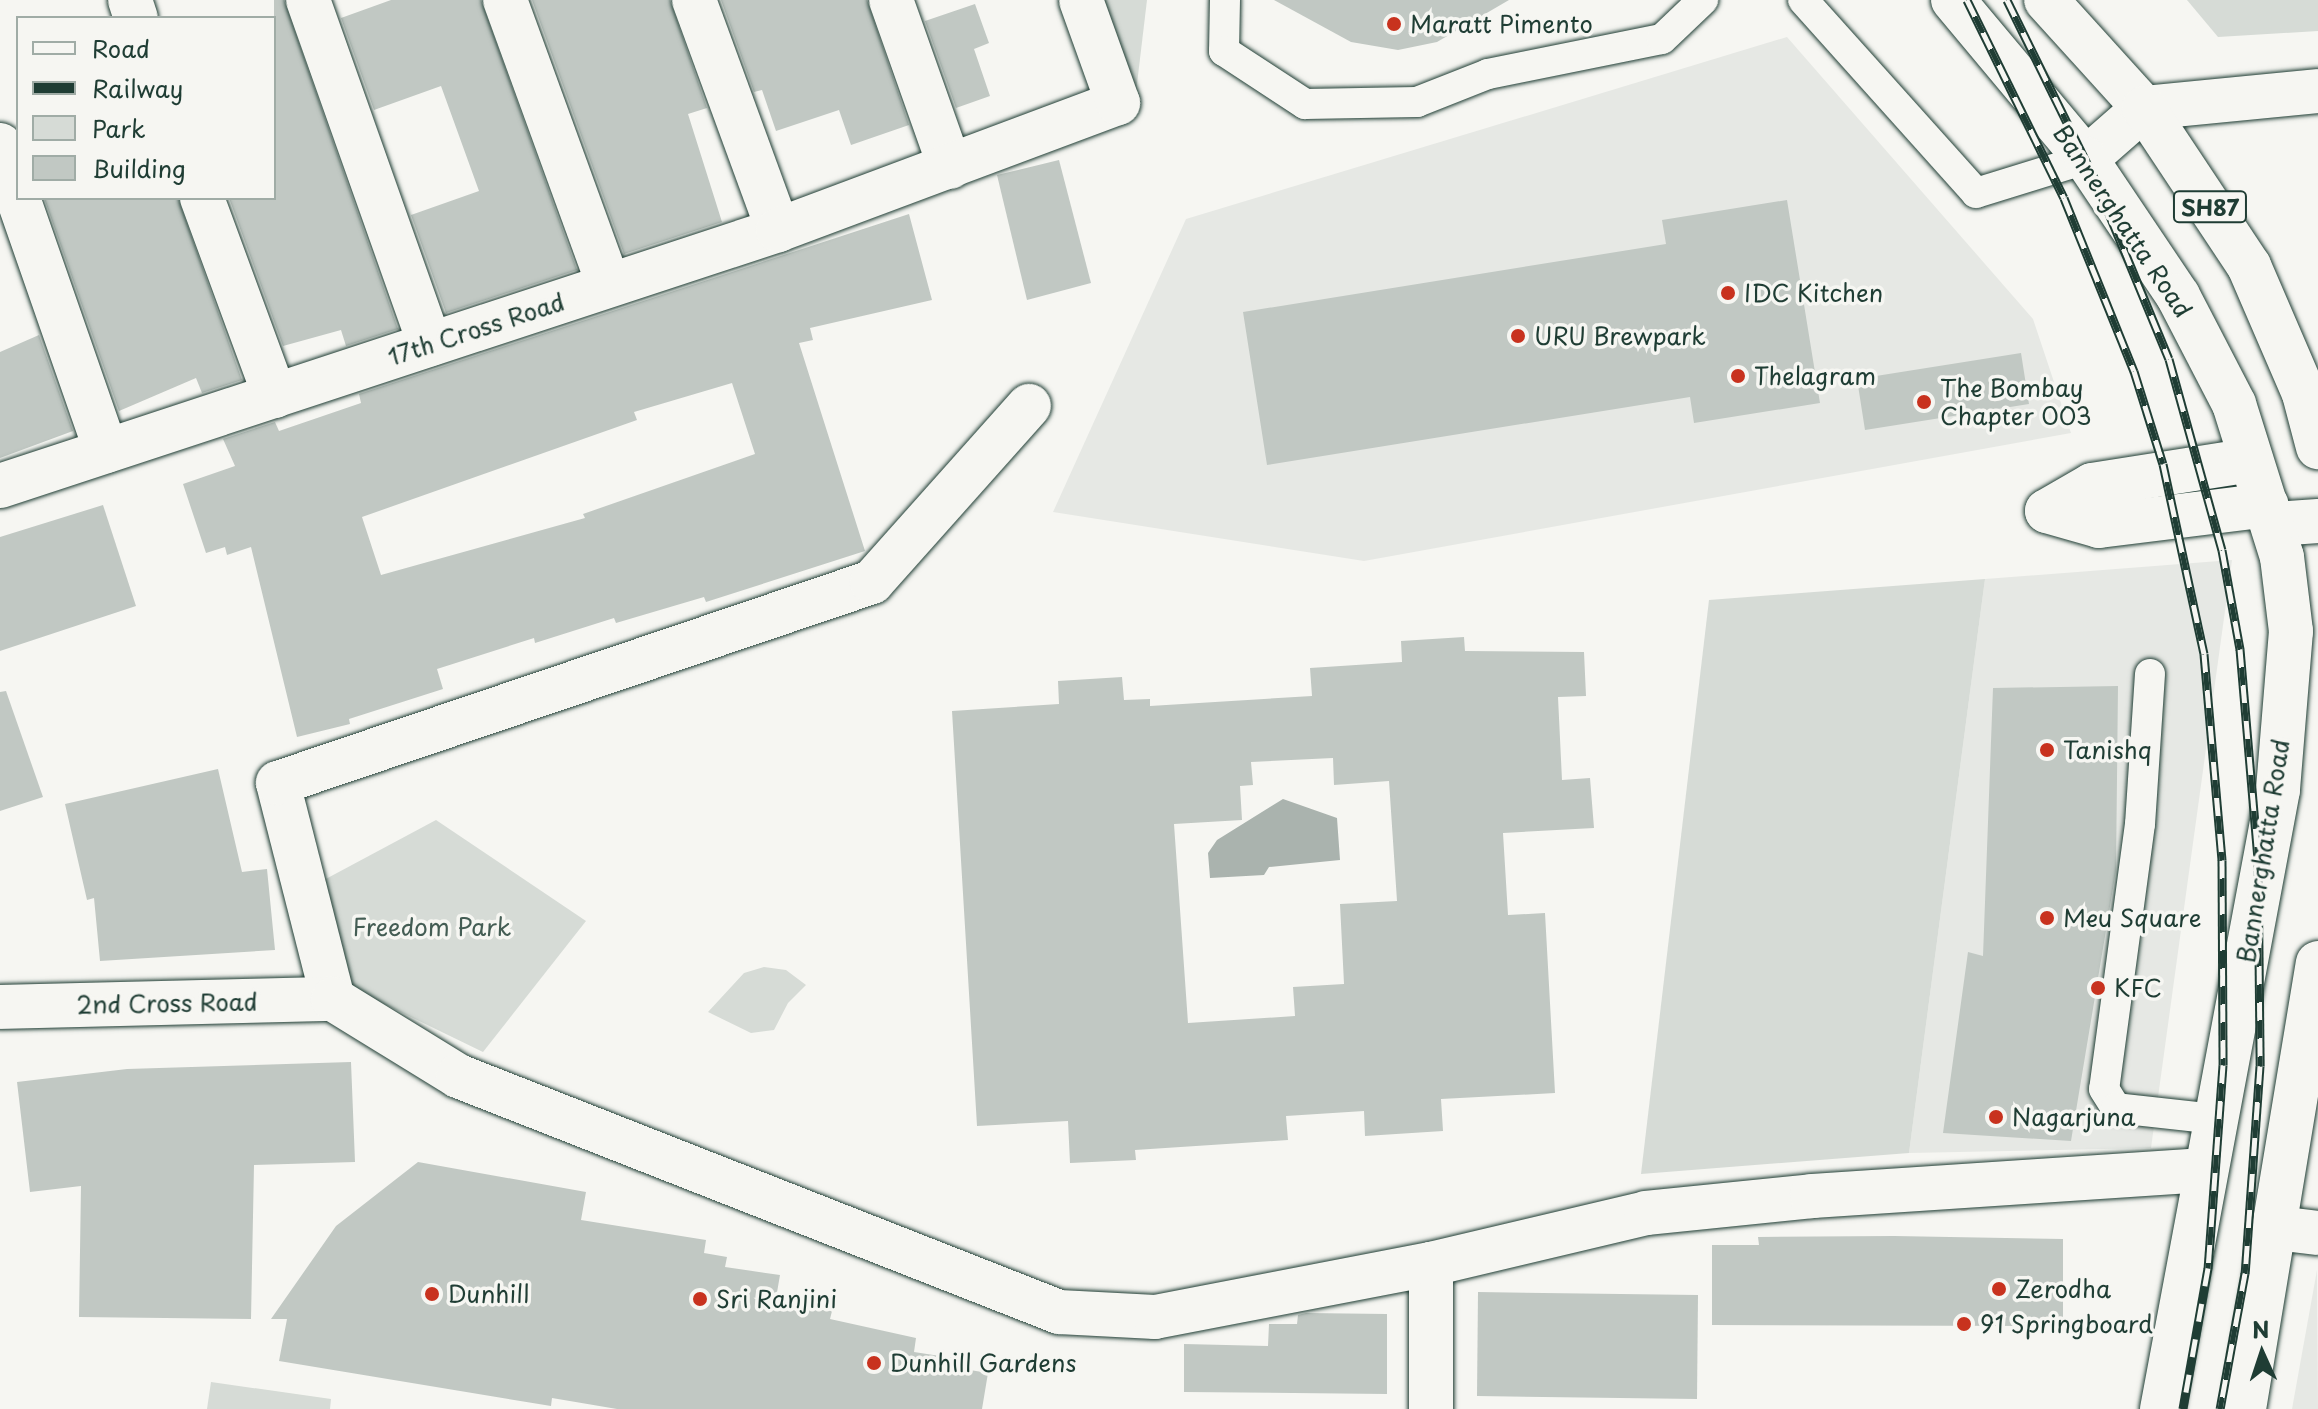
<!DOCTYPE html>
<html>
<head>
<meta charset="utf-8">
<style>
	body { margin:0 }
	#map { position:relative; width:2318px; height:1409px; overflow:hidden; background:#f6f6f2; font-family:"Playpen Sans",sans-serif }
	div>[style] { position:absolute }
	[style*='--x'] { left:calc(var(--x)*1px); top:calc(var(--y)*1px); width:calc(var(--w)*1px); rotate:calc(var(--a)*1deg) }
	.built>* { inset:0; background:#e6e8e4 }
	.green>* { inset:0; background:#d6dbd6 }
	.water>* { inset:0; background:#aab3ae }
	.building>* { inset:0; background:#c1c8c3 }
	.roads { filter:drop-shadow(0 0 2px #1f3d34) drop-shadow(0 0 2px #1f3d34) }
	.service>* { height:30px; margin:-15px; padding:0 15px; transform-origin:15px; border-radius:15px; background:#f6f6f2 }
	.minor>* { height:44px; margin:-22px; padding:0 22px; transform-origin:22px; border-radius:22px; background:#f6f6f2 }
	.tertiary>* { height:44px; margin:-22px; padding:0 22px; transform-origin:22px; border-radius:22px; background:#f6f6f2 }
	.secondary>* { height:44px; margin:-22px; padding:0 22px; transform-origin:22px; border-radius:22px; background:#f6f6f2 }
	.primary>* { height:44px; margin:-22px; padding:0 22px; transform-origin:22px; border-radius:22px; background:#f6f6f2 }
	.rail>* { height:9px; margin-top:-4.5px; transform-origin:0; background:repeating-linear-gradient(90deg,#f6f6f2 0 18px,#1f3d34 0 36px); box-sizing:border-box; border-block:2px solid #1f3d34 }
	.dots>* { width:22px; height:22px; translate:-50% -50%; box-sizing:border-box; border:4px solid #f6f6f2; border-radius:50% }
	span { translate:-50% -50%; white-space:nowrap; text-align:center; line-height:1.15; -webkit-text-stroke:7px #f6f6f2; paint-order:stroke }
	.shield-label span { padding:2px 6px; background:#f6f6f2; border:2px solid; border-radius:6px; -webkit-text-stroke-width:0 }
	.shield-label { font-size:22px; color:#1f3d34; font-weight:700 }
	.poi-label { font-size:24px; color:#1f3d34 }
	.left { translate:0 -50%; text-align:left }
	.street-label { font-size:24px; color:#1f3d34 }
	.park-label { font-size:24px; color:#445d54 }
	.legend { position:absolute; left:16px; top:16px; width:260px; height:184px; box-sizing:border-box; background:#f6f6f2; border:2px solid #a0aca6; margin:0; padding:10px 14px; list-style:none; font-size:24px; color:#1f3d34 }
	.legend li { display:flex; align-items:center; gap:16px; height:40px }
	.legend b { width:40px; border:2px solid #a0aca6 }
	.north { position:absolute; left:2222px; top:1313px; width:80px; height:80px; -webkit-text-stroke:6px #f6f6f2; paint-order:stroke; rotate:357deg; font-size:22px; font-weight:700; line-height:32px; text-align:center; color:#1f3d34 }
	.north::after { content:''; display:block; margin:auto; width:28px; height:36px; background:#1f3d34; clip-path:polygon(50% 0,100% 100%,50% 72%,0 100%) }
</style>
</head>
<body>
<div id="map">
	<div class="built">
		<div style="clip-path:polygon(1787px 37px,2033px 319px,2071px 433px,1364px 561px,1053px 512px,1186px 219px)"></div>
		<div style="clip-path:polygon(2232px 560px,2151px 1148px,1909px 1153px,1985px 579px)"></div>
		<div style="clip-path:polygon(2317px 1270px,2318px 1409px,2292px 1409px)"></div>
	</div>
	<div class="green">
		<div style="clip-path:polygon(1096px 0,1147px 0,1134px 109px)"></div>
		<div style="clip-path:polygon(2187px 0,2318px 0,2318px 31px,2218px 37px)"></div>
		<div style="clip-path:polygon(1985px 579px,1909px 1153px,1641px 1174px,1709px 600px)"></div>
		<div style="clip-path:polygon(436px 820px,586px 921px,483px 1052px,345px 985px,322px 881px)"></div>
		<div style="clip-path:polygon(764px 967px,786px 970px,806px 985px,788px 1003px,774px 1030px,751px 1033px,708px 1012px,744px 973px)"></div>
		<div style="clip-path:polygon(211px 1382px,331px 1399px,330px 1409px,207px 1409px)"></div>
	</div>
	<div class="water">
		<div style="clip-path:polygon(1283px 799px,1337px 818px,1340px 860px,1269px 867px,1264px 875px,1210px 878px,1208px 853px,1217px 840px)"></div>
	</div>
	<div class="building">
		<div style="clip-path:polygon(274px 0,284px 0,398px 329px,346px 346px,341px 330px,283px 346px,229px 198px,274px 198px)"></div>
		<div style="clip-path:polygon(391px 0,481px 0,577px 270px,446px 313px,411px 215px,479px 191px,441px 86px,374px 110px,341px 18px)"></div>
		<div style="clip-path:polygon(532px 0,670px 0,707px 108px,688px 114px,722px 222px,624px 254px)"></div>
		<div style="clip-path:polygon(721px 0,867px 0,909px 125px,851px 145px,839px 110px,776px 131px,762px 90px,754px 92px)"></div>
		<div style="clip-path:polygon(1274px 0,1509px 0,1437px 42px,1398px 50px,1351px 42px)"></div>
		<div style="clip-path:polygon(975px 4px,989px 43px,974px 49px,990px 96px,956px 108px,925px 21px)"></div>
		<div style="clip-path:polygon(1059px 160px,1091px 283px,1027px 300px,997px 175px)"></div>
		<div style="clip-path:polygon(44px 198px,178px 198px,242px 380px,202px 393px,196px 378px,119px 411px)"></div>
		<div style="clip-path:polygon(1787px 200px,1820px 403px,1694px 423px,1690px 397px,1267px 465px,1243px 312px,1666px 244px,1662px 220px)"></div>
		<div style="clip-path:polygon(evenodd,909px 214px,932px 300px,810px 328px,813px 340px,799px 343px,865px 551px,706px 602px,704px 597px,616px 623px,614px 618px,535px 643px,534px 638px,437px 669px,443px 689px,349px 719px,350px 724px,297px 737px,251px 547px,227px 555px,225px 547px,206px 553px,183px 484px,235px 466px,223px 439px,275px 422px,279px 431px,361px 403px,359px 394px,909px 214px,732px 383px,755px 454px,583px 514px,585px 518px,381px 575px,362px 517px,637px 420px,634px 412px,732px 383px)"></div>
		<div style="clip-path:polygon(39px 335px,73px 431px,0 458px,0 352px)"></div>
		<div style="clip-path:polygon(2021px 353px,2029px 404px,1865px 430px,1857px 379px)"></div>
		<div style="clip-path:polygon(103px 505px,136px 606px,0 651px,0 537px)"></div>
		<div style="clip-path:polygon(evenodd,1464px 637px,1465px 651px,1584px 652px,1586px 696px,1558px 697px,1562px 780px,1590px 778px,1594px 828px,1503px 833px,1508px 915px,1545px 913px,1555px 1093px,1441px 1099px,1443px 1131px,1365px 1136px,1364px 1111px,1286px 1116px,1288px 1140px,1135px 1150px,1136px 1160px,1070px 1163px,1068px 1121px,977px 1126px,952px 711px,1059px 704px,1058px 681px,1122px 677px,1124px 700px,1150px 699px,1150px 706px,1312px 696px,1310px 668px,1402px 662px,1401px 641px,1464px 637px,1333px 758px,1334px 785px,1389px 781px,1397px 901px,1340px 904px,1344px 984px,1293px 987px,1295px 1016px,1188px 1023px,1174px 824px,1242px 820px,1240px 786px,1253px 785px,1251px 762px,1333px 758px)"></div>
		<div style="clip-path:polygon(2118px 686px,2116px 870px,2071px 1141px,1943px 1133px,1968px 952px,1983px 956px,1993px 688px)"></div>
		<div style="clip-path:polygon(6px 691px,43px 797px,0 811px,0 692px)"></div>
		<div style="clip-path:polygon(218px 769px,242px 872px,267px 869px,275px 950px,100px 961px,94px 898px,87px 900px,65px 804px)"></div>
		<div style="clip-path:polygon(351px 1062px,355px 1162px,254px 1165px,251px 1319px,79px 1317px,81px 1186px,30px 1192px,17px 1082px,127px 1069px)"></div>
		<div style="clip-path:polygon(418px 1162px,586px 1192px,581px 1220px,706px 1240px,704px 1253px,727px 1257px,725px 1267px,780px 1275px,775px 1304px,832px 1311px,830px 1319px,916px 1338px,914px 1352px,953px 1358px,952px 1367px,988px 1373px,982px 1409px,617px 1409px,552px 1398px,551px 1406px,279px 1361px,287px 1319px,271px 1319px,336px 1226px)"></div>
		<div style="clip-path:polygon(1894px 1236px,2063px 1239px,2063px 1326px,1712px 1325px,1712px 1245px,1759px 1245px,1758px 1237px)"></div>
		<div style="clip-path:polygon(1478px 1292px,1698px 1295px,1697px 1399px,1477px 1396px)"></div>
		<div style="clip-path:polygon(1306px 1313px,1387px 1314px,1387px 1394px,1184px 1392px,1184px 1344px,1268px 1346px,1269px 1324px,1297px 1324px,1298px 1315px)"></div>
	</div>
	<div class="roads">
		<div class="service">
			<div style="--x:1225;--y:0;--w:51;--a:91.1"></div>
			<div style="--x:1224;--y:51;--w:97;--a:33.2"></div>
			<div style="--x:1305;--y:104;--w:112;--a:-1"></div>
			<div style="--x:1417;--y:102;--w:76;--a:-21.5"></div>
			<div style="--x:1488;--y:74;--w:177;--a:-11.4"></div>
			<div style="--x:1662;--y:39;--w:57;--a:-43.6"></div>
			<div style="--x:1803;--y:0;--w:259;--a:48.1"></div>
			<div style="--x:1976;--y:193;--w:115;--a:-17.2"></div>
			<div style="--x:2150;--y:674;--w:150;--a:93.8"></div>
			<div style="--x:2140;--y:824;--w:267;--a:97.7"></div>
			<div style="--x:2104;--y:1089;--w:22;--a:58"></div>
			<div style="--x:2116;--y:1108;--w:100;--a:6.3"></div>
		</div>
		<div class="minor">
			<div style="--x:130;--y:0;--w:19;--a:72"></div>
			<div style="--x:308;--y:0;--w:365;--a:70.5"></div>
			<div style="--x:505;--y:0;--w:303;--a:70"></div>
			<div style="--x:694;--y:0;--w:245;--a:69.9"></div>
			<div style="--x:891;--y:0;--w:177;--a:70.5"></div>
			<div style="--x:0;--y:145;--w:55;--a:70.9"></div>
			<div style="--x:18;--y:198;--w:268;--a:70.8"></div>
			<div style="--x:202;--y:198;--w:211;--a:69.8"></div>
			<div style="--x:0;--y:486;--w:819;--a:-18.21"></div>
			<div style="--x:778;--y:230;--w:363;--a:-20.5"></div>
			<div style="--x:1118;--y:103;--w:109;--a:-109.8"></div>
			<div style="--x:2047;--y:511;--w:54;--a:16.1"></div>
			<div style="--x:2099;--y:526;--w:169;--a:-7.1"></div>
			<div style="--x:2047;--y:511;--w:52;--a:-30"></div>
			<div style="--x:2092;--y:485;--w:161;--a:-8.9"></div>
			<div style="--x:333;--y:999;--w:223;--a:-104.3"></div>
			<div style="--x:278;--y:783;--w:627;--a:-18.69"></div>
			<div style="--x:872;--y:582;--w:236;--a:-48.3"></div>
			<div style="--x:2277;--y:1228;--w:41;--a:7"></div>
			<div style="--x:1431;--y:1409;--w:145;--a:-90"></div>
		</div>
		<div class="tertiary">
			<div style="--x:0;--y:1007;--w:333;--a:-1.4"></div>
			<div style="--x:333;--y:999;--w:147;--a:31.6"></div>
			<div style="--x:458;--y:1076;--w:646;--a:21.44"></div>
			<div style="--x:1059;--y:1312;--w:96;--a:3"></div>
			<div style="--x:1155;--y:1317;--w:281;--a:-10.9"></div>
			<div style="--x:1431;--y:1264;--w:221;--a:-13.3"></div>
			<div style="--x:1646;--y:1213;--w:167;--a:-5.8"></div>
			<div style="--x:1812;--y:1196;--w:394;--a:-3.8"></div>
		</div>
		<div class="secondary">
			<div style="--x:2086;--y:159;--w:77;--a:-41.3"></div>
			<div style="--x:2144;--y:108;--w:175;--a:-5.6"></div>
			<div style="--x:2275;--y:524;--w:43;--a:-4"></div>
		</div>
		<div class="primary">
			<div style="--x:1953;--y:0;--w:207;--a:50.1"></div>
			<div style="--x:2086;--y:159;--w:165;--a:56.1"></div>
			<div style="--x:2178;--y:296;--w:122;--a:62.6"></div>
			<div style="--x:2234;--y:404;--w:160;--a:72.6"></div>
			<div style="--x:2282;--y:557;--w:75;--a:83.1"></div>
			<div style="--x:2291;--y:631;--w:160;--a:94.7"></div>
			<div style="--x:2278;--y:790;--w:630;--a:100.61"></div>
			<div style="--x:2046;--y:0;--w:146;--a:47.8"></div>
			<div style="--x:2144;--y:108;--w:190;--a:56.4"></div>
			<div style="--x:2249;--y:266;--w:139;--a:66.7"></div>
			<div style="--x:2304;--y:394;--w:55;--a:75.2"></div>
			<div style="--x:2244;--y:1409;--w:452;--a:-80.6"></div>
		</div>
	</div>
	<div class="rail">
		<div style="--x:1967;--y:0;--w:220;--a:63.9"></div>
		<div style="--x:2064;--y:198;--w:187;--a:68"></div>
		<div style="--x:2134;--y:371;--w:97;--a:72.7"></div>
		<div style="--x:2163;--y:464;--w:194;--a:77.8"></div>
		<div style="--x:2204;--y:654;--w:207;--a:85"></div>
		<div style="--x:2222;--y:860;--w:205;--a:89.7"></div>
		<div style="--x:2223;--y:1065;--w:204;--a:94.2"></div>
		<div style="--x:2208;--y:1268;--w:143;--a:100.1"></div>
		<div style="--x:2007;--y:0;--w:203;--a:63.9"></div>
		<div style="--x:2096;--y:182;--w:191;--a:67.6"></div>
		<div style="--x:2169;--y:359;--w:198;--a:74.5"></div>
		<div style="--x:2222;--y:550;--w:101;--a:79.7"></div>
		<div style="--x:2240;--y:649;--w:210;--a:85.1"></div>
		<div style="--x:2258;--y:858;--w:208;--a:89.4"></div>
		<div style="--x:2260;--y:1066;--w:208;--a:94.1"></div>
		<div style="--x:2245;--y:1273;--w:138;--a:100.4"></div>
	</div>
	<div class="dots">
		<div style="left:1394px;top:24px;background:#c8321e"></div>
		<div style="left:1728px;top:293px;background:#c8321e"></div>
		<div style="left:1518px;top:336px;background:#c8321e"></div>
		<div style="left:1738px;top:376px;background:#c8321e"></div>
		<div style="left:1924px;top:402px;background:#c8321e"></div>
		<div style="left:2047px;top:750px;background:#c8321e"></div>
		<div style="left:2047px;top:918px;background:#c8321e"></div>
		<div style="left:2098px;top:988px;background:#c8321e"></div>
		<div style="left:1996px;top:1117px;background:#c8321e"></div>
		<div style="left:1999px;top:1289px;background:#c8321e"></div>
		<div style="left:432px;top:1294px;background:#c8321e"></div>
		<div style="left:700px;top:1299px;background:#c8321e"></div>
		<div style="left:1964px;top:1324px;background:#c8321e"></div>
		<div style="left:874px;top:1363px;background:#c8321e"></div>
	</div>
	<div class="shield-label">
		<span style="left:2210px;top:207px">SH87</span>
	</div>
	<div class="poi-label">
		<span class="left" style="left:1410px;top:24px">Maratt Pimento</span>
		<span class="left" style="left:1744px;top:293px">IDC Kitchen</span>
		<span class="left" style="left:1534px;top:336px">URU Brewpark</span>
		<span class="left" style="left:1754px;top:376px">Thelagram</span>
		<span class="left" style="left:1940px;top:402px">The Bombay<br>Chapter 003</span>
		<span class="left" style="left:2063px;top:750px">Tanishq</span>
		<span class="left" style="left:2063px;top:918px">Meu Square</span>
		<span class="left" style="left:2114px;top:988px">KFC</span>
		<span class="left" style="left:2012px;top:1117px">Nagarjuna</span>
		<span class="left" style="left:2015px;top:1289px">Zerodha</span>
		<span class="left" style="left:448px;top:1294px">Dunhill</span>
		<span class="left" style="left:716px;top:1299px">Sri Ranjini</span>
		<span class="left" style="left:1980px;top:1324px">91 Springboard</span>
		<span class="left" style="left:890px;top:1363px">Dunhill Gardens</span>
	</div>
	<div class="street-label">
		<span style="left:2123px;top:221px;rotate:56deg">Bannerghatta Road</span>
		<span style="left:476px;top:329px;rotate:-18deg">17th Cross Road</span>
		<span style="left:2263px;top:851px;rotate:-81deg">Bannerghatta Road</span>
		<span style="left:167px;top:1003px;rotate:-1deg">2nd Cross Road</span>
	</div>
	<div class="park-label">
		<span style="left:432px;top:927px">Freedom Park</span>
	</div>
	<ul class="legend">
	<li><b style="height:10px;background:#f6f6f2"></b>Road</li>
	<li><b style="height:10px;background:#1f3d34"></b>Railway</li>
	<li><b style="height:22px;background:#d6dbd6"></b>Park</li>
	<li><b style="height:22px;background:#c1c8c3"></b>Building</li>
	</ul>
	<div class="north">N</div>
</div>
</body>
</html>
